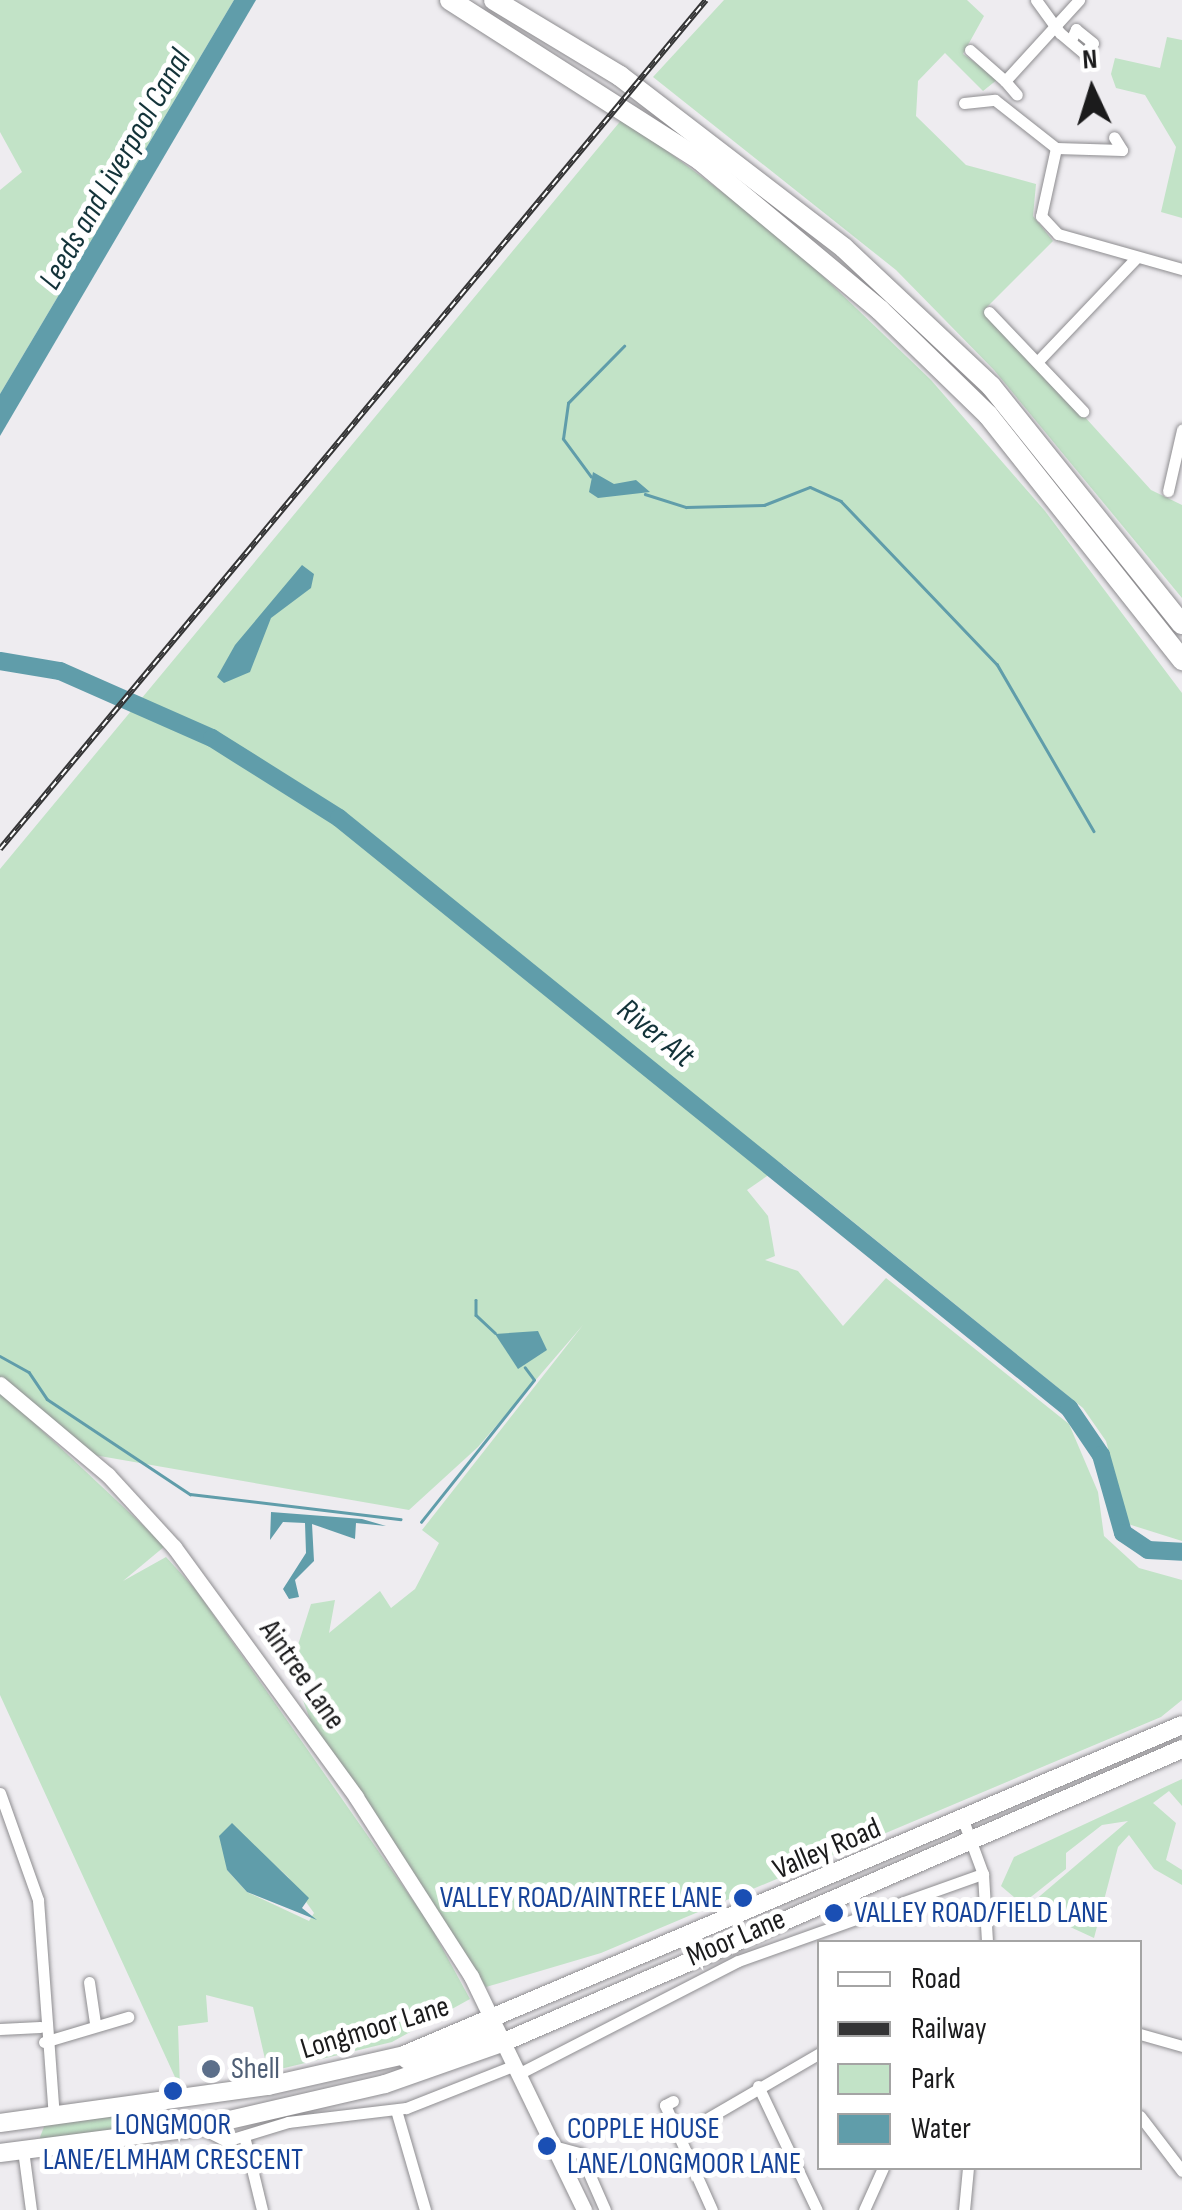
<!DOCTYPE html>
<html>
<head>
<meta charset="utf-8">
<style>
	body { margin:0 }
	#map { position:relative; width:1182px; height:2210px; overflow:hidden; background:#eeecf0; font-family:"Sofia Sans Condensed",sans-serif }
	div>[style] { position:absolute }
	[style*='--x'] { left:calc(var(--x)*1px); top:calc(var(--y)*1px); width:calc(var(--w)*1px); rotate:calc(var(--a)*1deg) }
	.green>* { inset:0; background:#c2e3c7 }
	.water>* { inset:0; background:#609daa }
	.stream>* { height:2.5px; margin:-1.25px; padding:0 1.25px; transform-origin:1.25px; border-radius:1.25px; background:#609daa }
	.river>* { height:18px; margin:-9px; padding:0 9px; transform-origin:9px; border-radius:9px; background:#609daa }
	.roads { filter:drop-shadow(0 0 2px #8e8d90) drop-shadow(0 0 2px #8e8d90) }
	.street>* { height:11px; margin:-5.5px; padding:0 5.5px; transform-origin:5.5px; border-radius:5.5px; background:#fff }
	.secondary>* { height:15px; margin:-7.5px; padding:0 7.5px; transform-origin:7.5px; border-radius:7.5px; background:#fff }
	.primary>* { height:18px; margin:-9px; padding:0 9px; transform-origin:9px; border-radius:9px; background:#fff }
	.highway>* { height:20px; margin:-10px; padding:0 10px; transform-origin:10px; border-radius:10px; background:#fff }
	.rail>* { height:6px; margin-top:-3px; transform-origin:0; background:repeating-linear-gradient(90deg,#fff 0 8px,#343435 0 16px); box-sizing:border-box; border-block:2px solid #343435 }
	.dots>* { width:28px; height:28px; translate:-50% -50%; box-sizing:border-box; border:5px solid #fff; border-radius:50% }
	span { translate:-50% -50%; white-space:nowrap; text-align:center; line-height:1.15; -webkit-text-stroke:10px #fff; paint-order:stroke }
	.street-label { font-size:30px; color:#1b1b1c }
	.transit-label { font-size:30px; color:#164399 }
	.right { translate:-100% -50%; text-align:right }
	.left { translate:0 -50%; text-align:left }
	.service-label { font-size:30px; color:#4e5e75 }
	.water-label { font-size:32px; color:#133339; font-style:italic }
	.legend { position:absolute; left:817px; top:1940px; width:325px; height:230px; box-sizing:border-box; background:#fff; border:2px solid #a4a4a4; margin:0; padding:12px 18px; list-style:none; font-size:30px; color:#1b1b1c }
	.legend li { display:flex; align-items:center; gap:20px; height:50px }
	.legend b { width:50px; border:2px solid #a4a4a4 }
	.north { position:absolute; left:1042px; top:40px; width:100px; height:100px; -webkit-text-stroke:8px #fff; paint-order:stroke; rotate:356deg; font-size:28px; font-weight:700; line-height:40px; text-align:center; color:#1b1b1c }
	.north::after { content:''; display:block; margin:auto; width:35px; height:45px; background:#1b1b1c; clip-path:polygon(50% 0,100% 100%,50% 72%,0 100%) }
</style>
</head>
<body>
<div id="map">
	<div class="green">
		<div style="clip-path:polygon(0 0,234px 0,0 394px,0 190px,22px 172px,0 132px)"></div>
		<div style="clip-path:polygon(724px 0,967px 0,984px 16px,963px 54px,998px 79px,983px 91px,945px 53px,918px 81px,916px 116px,966px 165px,1036px 184px,1033px 216px,1053px 241px,986px 308px,1151px 490px,1182px 505px,1182px 598px,994px 370px,896px 270px,653px 77px)"></div>
		<div style="clip-path:polygon(1167px 37px,1182px 40px,1182px 218px,1161px 212px,1176px 147px,1145px 95px,1116px 88px,1111px 74px,1115px 58px,1160px 68px)"></div>
		<div style="clip-path:polygon(623px 118px,781px 236px,931px 380px,1045px 511px,1182px 693px,1182px 1541px,1128px 1524px,1106px 1441px,1083px 1408px,783px 1165px,747px 1190px,768px 1216px,775px 1256px,765px 1260px,798px 1271px,843px 1326px,886px 1278px,1069px 1424px,1098px 1492px,1104px 1536px,1139px 1568px,1182px 1580px,1182px 1700px,1161px 1717px,601px 1953px,486px 1987px,313px 1728px,291px 1667px,311px 1604px,335px 1600px,329px 1633px,380px 1591px,391px 1608px,415px 1589px,439px 1543px,422px 1530px,583px 1325px,478px 1447px,409px 1510px,94px 1455px,0 1377px,0 869px)"></div>
		<div style="clip-path:polygon(evenodd,0 1391px,165px 1546px,123px 1581px,166px 1557px,196px 1590px,428px 1922px,470px 1999px,392px 2042px,268px 2072px,253px 2007px,206px 1995px,208px 2022px,178px 2026px,180px 2088px,0 1695px,0 1391px,234px 1828px,288px 1877px,314px 1913px,309px 1921px,247px 1892px,227px 1870px,225px 1831px,234px 1828px)"></div>
		<div style="clip-path:polygon(1182px 1779px,1182px 1806px,1169px 1791px,1153px 1803px,1176px 1823px,1166px 1860px,1182px 1870px,1182px 1885px,1154px 1869px,1129px 1835px,1118px 1847px,1094px 1938px,1027px 1907px,1128px 1821px,1102px 1825px,1066px 1853px,1066px 1869px,1022px 1904px,1001px 1886px,1014px 1857px)"></div>
		<div style="clip-path:polygon(142px 2111px,141px 2128px,39px 2140px,45px 2124px)"></div>
	</div>
	<div class="water">
		<div style="clip-path:polygon(234px 0,256px 0,0 436px,0 394px)"></div>
		<div style="clip-path:polygon(593px 472px,614px 484px,636px 480px,650px 492px,598px 498px,589px 492px)"></div>
		<div style="clip-path:polygon(302px 565px,314px 574px,311px 588px,271px 618px,250px 672px,224px 683px,217px 677px,235px 645px)"></div>
		<div style="clip-path:polygon(538px 1331px,547px 1350px,518px 1369px,495px 1334px)"></div>
		<div style="clip-path:polygon(271px 1512px,362px 1519px,386px 1526px,356px 1523px,355px 1539px,312px 1524px,314px 1561px,295px 1580px,299px 1597px,289px 1599px,283px 1589px,306px 1553px,305px 1523px,283px 1522px,270px 1540px)"></div>
		<div style="clip-path:polygon(232px 1823px,309px 1898px,302px 1908px,317px 1920px,247px 1892px,227px 1870px,219px 1836px)"></div>
	</div>
	<div class="stream">
		<div style="--x:591;--y:477;--w:47;--a:-126.4"></div>
		<div style="--x:563;--y:439;--w:36;--a:-82"></div>
		<div style="--x:568;--y:403;--w:80;--a:-45.5"></div>
		<div style="--x:645;--y:494;--w:43;--a:17.6"></div>
		<div style="--x:686;--y:507;--w:78;--a:-1.5"></div>
		<div style="--x:764;--y:505;--w:49;--a:-21.4"></div>
		<div style="--x:810;--y:487;--w:34;--a:24"></div>
		<div style="--x:841;--y:501;--w:226;--a:46.3"></div>
		<div style="--x:997;--y:664;--w:193;--a:59.9"></div>
		<div style="--x:476;--y:1300;--w:15;--a:90"></div>
		<div style="--x:476;--y:1315;--w:26;--a:43"></div>
		<div style="--x:0;--y:1356;--w:33;--a:29"></div>
		<div style="--x:29;--y:1372;--w:32;--a:56"></div>
		<div style="--x:47;--y:1399;--w:172;--a:33.6"></div>
		<div style="--x:190;--y:1494;--w:212;--a:6.8"></div>
		<div style="--x:421;--y:1522;--w:181;--a:-51.5"></div>
		<div style="--x:534;--y:1380;--w:15;--a:-127"></div>
	</div>
	<div class="river">
		<div style="--x:0;--y:661;--w:61;--a:9.5"></div>
		<div style="--x:60;--y:671;--w:166;--a:23.8"></div>
		<div style="--x:212;--y:738;--w:150;--a:32.2"></div>
		<div style="--x:339;--y:818;--w:939;--a:38.95"></div>
		<div style="--x:1069;--y:1408;--w:57;--a:55.8"></div>
		<div style="--x:1101;--y:1455;--w:81;--a:74.2"></div>
		<div style="--x:1123;--y:1533;--w:30;--a:34"></div>
		<div style="--x:1148;--y:1550;--w:34;--a:3"></div>
	</div>
	<div class="roads">
		<div class="street">
			<div style="--x:1036;--y:0;--w:41;--a:54"></div>
			<div style="--x:1060;--y:33;--w:31;--a:40"></div>
			<div style="--x:1084;--y:53;--w:13;--a:-48"></div>
			<div style="--x:1093;--y:43;--w:22;--a:-141"></div>
			<div style="--x:1076;--y:29;--w:12;--a:114"></div>
			<div style="--x:970;--y:50;--w:47;--a:41.5"></div>
			<div style="--x:1005;--y:81;--w:110;--a:-47.6"></div>
			<div style="--x:1005;--y:81;--w:18;--a:49"></div>
			<div style="--x:964;--y:103;--w:31;--a:-6"></div>
			<div style="--x:995;--y:100;--w:78;--a:38.2"></div>
			<div style="--x:1056;--y:148;--w:66;--a:1.7"></div>
			<div style="--x:1122;--y:150;--w:15;--a:-122"></div>
			<div style="--x:1056;--y:148;--w:70;--a:102.4"></div>
			<div style="--x:1041;--y:216;--w:25;--a:47"></div>
			<div style="--x:1058;--y:234;--w:129;--a:15.8"></div>
			<div style="--x:989;--y:312;--w:137;--a:46.5"></div>
			<div style="--x:1038;--y:361;--w:142;--a:-46.4"></div>
			<div style="--x:1168;--y:491;--w:63;--a:-77.1"></div>
			<div style="--x:0;--y:1793;--w:114;--a:70.4"></div>
			<div style="--x:38;--y:1900;--w:217;--a:85.8"></div>
			<div style="--x:963;--y:1820;--w:58;--a:69.7"></div>
			<div style="--x:983;--y:1874;--w:68;--a:86.6"></div>
			<div style="--x:89;--y:1982;--w:41;--a:81.7"></div>
			<div style="--x:0;--y:2029;--w:40;--a:-2.9"></div>
			<div style="--x:1140;--y:2034;--w:44;--a:15.9"></div>
			<div style="--x:44;--y:2042;--w:88;--a:-16.6"></div>
			<div style="--x:520;--y:2073;--w:245;--a:-27.2"></div>
			<div style="--x:738;--y:1961;--w:260;--a:-19.6"></div>
			<div style="--x:758;--y:2086;--w:137;--a:64.6"></div>
			<div style="--x:673;--y:2101;--w:9;--a:153"></div>
			<div style="--x:665;--y:2105;--w:115;--a:65.9"></div>
			<div style="--x:396;--y:2110;--w:104;--a:73.8"></div>
			<div style="--x:1140;--y:2116;--w:69;--a:52.6"></div>
			<div style="--x:199;--y:2127;--w:30;--a:27"></div>
			<div style="--x:226;--y:2141;--w:65;--a:-17"></div>
			<div style="--x:288;--y:2122;--w:119;--a:-6.8"></div>
			<div style="--x:406;--y:2108;--w:117;--a:-21.5"></div>
			<div style="--x:679;--y:2135;--w:163;--a:-30.2"></div>
			<div style="--x:244;--y:2136;--w:76;--a:76.3"></div>
			<div style="--x:557;--y:2147;--w:24;--a:15"></div>
			<div style="--x:580;--y:2153;--w:62;--a:66.3"></div>
			<div style="--x:23;--y:2150;--w:61;--a:82.4"></div>
			<div style="--x:864;--y:2210;--w:46;--a:-65.7"></div>
			<div style="--x:964;--y:2210;--w:42;--a:-84.6"></div>
		</div>
		<div class="secondary">
			<div style="--x:0;--y:1384;--w:141;--a:40.1"></div>
			<div style="--x:108;--y:1475;--w:98;--a:47.5"></div>
			<div style="--x:174;--y:1547;--w:309;--a:53.9"></div>
			<div style="--x:356;--y:1797;--w:213;--a:57.3"></div>
			<div style="--x:471;--y:1976;--w:260;--a:64.2"></div>
			<div style="--x:405;--y:2060;--w:83;--a:-17.6"></div>
			<div style="--x:484;--y:2035;--w:21;--a:19"></div>
		</div>
		<div class="primary">
			<div style="--x:0;--y:2123;--w:271;--a:-7.9"></div>
			<div style="--x:268;--y:2086;--w:139;--a:-12.8"></div>
			<div style="--x:404;--y:2055;--w:845;--a:-22.98"></div>
			<div style="--x:0;--y:2153;--w:201;--a:-7.4"></div>
			<div style="--x:199;--y:2127;--w:191;--a:-13"></div>
			<div style="--x:385;--y:2084;--w:126;--a:-19.4"></div>
			<div style="--x:504;--y:2042;--w:739;--a:-23.37"></div>
		</div>
		<div class="highway">
			<div style="--x:450;--y:0;--w:297;--a:32.6"></div>
			<div style="--x:700;--y:160;--w:234;--a:39.8"></div>
			<div style="--x:880;--y:310;--w:151;--a:44.2"></div>
			<div style="--x:988;--y:415;--w:313;--a:51.6"></div>
			<div style="--x:494;--y:0;--w:147;--a:31.1"></div>
			<div style="--x:620;--y:76;--w:282;--a:37.5"></div>
			<div style="--x:844;--y:248;--w:202;--a:43.2"></div>
			<div style="--x:991;--y:386;--w:305;--a:51.3"></div>
		</div>
	</div>
	<div class="rail">
		<div style="--x:0;--y:849;--w:1104;--a:-50.25"></div>
	</div>
	<div class="dots">
		<div style="left:743px;top:1898px;background:#1a4fb4"></div>
		<div style="left:834px;top:1913px;background:#1a4fb4"></div>
		<div style="left:211px;top:2069px;background:#5c6f8a"></div>
		<div style="left:173px;top:2091px;background:#1a4fb4"></div>
		<div style="left:547px;top:2146px;background:#1a4fb4"></div>
	</div>
	<div class="street-label">
		<span style="left:302px;top:1675px;rotate:55deg">Aintree Lane</span>
		<span style="left:827px;top:1849px;rotate:-23deg">Valley Road</span>
		<span style="left:736px;top:1938px;rotate:-23deg">Moor Lane</span>
		<span style="left:375px;top:2028px;rotate:-17deg">Longmoor Lane</span>
	</div>
	<div class="transit-label">
		<span class="right" style="left:723px;top:1898px">VALLEY ROAD/AINTREE LANE</span>
		<span class="left" style="left:854px;top:1913px">VALLEY ROAD/FIELD LANE</span>
		<span style="left:173px;top:2142px">LONGMOOR<br>LANE/ELMHAM CRESCENT</span>
		<span class="left" style="left:567px;top:2146px">COPPLE HOUSE<br>LANE/LONGMOOR LANE</span>
	</div>
	<div class="service-label">
		<span class="left" style="left:231px;top:2069px">Shell</span>
	</div>
	<div class="water-label">
		<span style="left:116px;top:170px;rotate:-60deg">Leeds and Liverpool Canal</span>
		<span style="left:655px;top:1034px;rotate:39deg">River Alt</span>
	</div>
	<ul class="legend">
	<li><b style="height:12px;background:#fff"></b>Road</li>
	<li><b style="height:12px;background:#343435"></b>Railway</li>
	<li><b style="height:28px;background:#c2e3c7"></b>Park</li>
	<li><b style="height:28px;background:#609daa"></b>Water</li>
	</ul>
	<div class="north">N</div>
</div>
</body>
</html>
